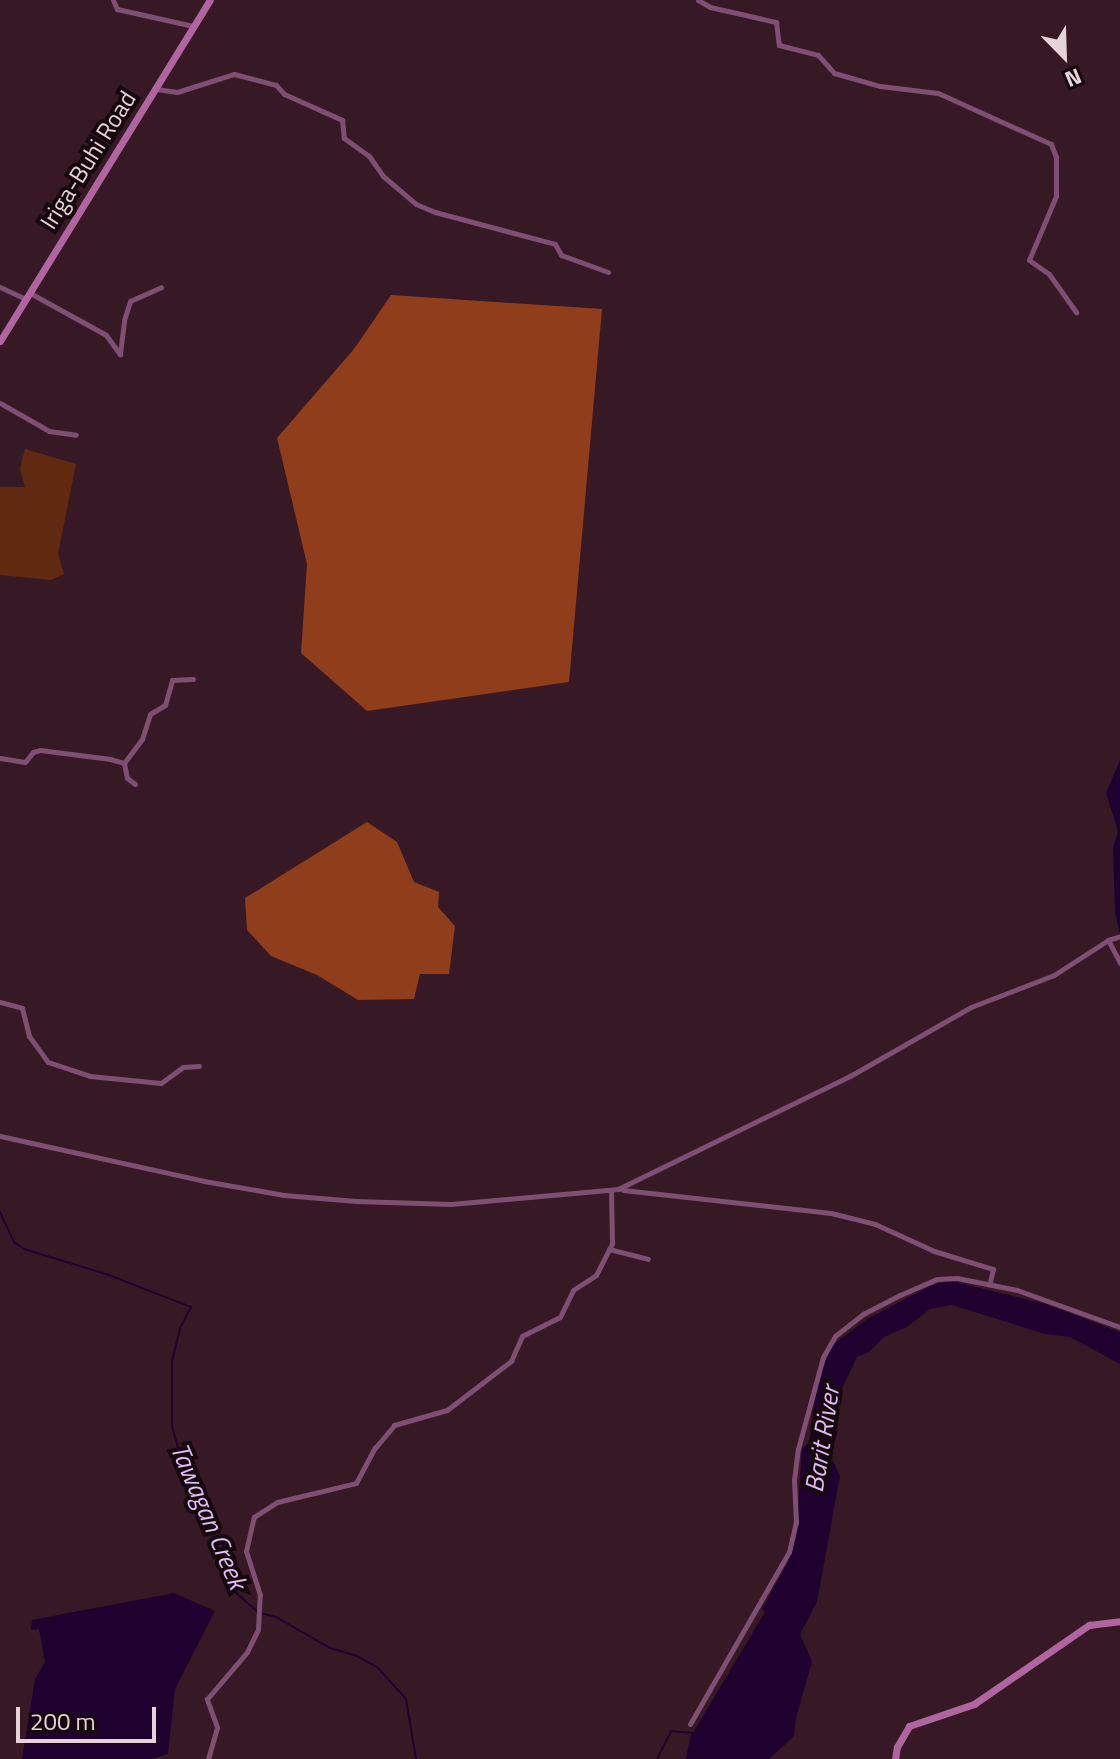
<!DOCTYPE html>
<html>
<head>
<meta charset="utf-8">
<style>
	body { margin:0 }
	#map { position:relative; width:1120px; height:1759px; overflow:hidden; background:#361924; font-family:"Titillium Web",sans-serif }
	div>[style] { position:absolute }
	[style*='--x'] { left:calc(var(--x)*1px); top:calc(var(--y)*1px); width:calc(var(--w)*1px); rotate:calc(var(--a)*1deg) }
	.green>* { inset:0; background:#622911 }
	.forest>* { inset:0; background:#8f3d1a }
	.water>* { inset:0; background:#20002f }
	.stream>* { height:2px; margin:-1px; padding:0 1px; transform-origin:1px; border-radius:1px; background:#20002f }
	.street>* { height:5px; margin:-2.5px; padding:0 2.5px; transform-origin:2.5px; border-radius:2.5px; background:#7e4f73 }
	.secondary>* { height:7px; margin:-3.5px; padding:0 3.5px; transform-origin:3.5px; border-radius:3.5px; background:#b065a0 }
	span { translate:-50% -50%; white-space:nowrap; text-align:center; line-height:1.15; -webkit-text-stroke:8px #15090d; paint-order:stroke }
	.street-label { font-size:24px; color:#e7d2d8 }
	.water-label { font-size:26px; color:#e2bbf7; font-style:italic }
	.north { position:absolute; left:1024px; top:16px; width:80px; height:80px; -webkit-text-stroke:6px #15090d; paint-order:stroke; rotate:157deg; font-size:22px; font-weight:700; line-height:32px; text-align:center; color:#e7d2d8 }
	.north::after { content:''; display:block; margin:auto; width:28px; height:36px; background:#e7d2d8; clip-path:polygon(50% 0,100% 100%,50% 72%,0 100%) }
	.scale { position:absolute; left:16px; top:1707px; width:140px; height:36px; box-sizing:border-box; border:4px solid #e7d2d8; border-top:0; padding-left:10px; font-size:24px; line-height:28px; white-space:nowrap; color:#e7d2d8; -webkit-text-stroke:6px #15090d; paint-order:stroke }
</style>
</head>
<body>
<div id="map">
	<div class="green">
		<div style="clip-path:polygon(25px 449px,76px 464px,58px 554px,64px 574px,51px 580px,0 575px,0 487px,25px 487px,20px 469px)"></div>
	</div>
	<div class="forest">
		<div style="clip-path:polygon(391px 295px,602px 309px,569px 682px,367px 711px,301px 653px,307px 564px,277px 438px,354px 349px)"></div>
		<div style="clip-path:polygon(367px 822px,397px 842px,414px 882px,439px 892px,438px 907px,455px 926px,449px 974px,420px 974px,414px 999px,358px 1000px,317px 975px,271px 956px,247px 930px,245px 898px)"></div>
	</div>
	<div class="water">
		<div style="clip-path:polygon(1120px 760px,1120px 935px,1115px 912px,1113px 848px,1118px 831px,1106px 793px)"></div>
		<div style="clip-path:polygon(951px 1281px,1046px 1304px,1120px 1332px,1120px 1393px,1120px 1364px,1070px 1337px,1045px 1334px,952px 1305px,930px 1309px,907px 1327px,884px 1337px,869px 1352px,857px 1357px,838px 1397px,837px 1434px,830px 1455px,840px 1476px,817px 1602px,800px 1634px,812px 1662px,796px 1718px,794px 1736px,769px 1759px,686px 1759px,690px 1738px,765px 1612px,762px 1609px,787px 1564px,796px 1538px,802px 1449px,809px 1442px,818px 1382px,831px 1346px,867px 1319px,932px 1285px)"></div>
		<div style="clip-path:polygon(174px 1593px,215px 1611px,175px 1689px,168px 1754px,152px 1759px,22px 1759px,35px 1679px,45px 1662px,39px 1629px,31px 1630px,32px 1620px)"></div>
	</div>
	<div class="stream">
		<div style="--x:0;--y:1212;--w:33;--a:65"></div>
		<div style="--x:14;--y:1242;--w:12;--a:35"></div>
		<div style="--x:24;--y:1249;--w:86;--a:17"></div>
		<div style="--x:106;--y:1274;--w:91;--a:21.2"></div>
		<div style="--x:191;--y:1307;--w:25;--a:117"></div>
		<div style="--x:180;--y:1329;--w:32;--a:104"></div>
		<div style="--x:172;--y:1360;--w:66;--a:90"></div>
		<div style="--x:172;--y:1426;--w:46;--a:74.7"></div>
		<div style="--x:184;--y:1470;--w:66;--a:58.7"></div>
		<div style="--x:218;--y:1526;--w:68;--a:75.6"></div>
		<div style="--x:235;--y:1592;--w:32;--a:41"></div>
		<div style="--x:259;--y:1613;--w:17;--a:13"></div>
		<div style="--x:276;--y:1617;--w:62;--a:29.9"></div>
		<div style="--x:330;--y:1648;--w:26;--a:16"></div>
		<div style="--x:355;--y:1655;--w:26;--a:29"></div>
		<div style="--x:378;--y:1668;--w:42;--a:47.9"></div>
		<div style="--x:406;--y:1699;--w:61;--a:80.5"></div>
		<div style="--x:657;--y:1759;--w:31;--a:-63"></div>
		<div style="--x:671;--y:1731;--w:22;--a:5"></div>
	</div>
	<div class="street">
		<div style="--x:113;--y:0;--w:10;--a:66"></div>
		<div style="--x:117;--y:9;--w:78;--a:12.6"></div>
		<div style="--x:698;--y:0;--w:14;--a:30"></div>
		<div style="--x:710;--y:7;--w:68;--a:12.8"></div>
		<div style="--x:776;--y:22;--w:23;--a:83"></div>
		<div style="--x:779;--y:45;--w:40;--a:14.4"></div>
		<div style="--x:818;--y:55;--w:24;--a:48"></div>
		<div style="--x:834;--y:73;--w:48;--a:15.8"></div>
		<div style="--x:880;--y:86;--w:58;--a:6.9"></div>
		<div style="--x:938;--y:93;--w:124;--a:24.3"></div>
		<div style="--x:1051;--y:144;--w:14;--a:69"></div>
		<div style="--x:1056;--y:157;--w:39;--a:90"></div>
		<div style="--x:1056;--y:196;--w:69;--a:112.9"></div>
		<div style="--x:1029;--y:260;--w:24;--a:35"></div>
		<div style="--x:1049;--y:274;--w:47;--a:54.6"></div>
		<div style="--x:156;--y:89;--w:21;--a:8"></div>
		<div style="--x:177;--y:92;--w:60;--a:-17.5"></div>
		<div style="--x:234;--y:74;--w:43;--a:14.7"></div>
		<div style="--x:276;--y:85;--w:12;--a:48"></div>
		<div style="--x:284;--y:94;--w:64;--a:24.1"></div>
		<div style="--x:342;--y:120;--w:18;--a:84"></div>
		<div style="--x:344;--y:138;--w:31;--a:36"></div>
		<div style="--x:369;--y:156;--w:24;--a:55"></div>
		<div style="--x:383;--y:176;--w:43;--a:40.3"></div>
		<div style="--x:416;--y:204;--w:21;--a:23"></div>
		<div style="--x:435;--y:212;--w:124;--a:14.9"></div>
		<div style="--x:555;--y:244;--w:13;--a:61"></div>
		<div style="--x:561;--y:255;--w:50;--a:19.9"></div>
		<div style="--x:0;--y:287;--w:29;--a:25"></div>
		<div style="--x:30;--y:293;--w:87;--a:28.9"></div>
		<div style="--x:106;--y:335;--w:24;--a:54"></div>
		<div style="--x:120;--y:354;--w:34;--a:-83"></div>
		<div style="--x:124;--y:320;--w:20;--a:-72"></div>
		<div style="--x:130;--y:301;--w:34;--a:-24"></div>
		<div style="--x:0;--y:403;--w:56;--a:29.7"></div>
		<div style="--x:49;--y:431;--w:27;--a:8"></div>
		<div style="--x:0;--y:758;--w:25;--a:9"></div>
		<div style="--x:25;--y:762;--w:13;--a:-51"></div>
		<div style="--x:33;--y:752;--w:7;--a:-16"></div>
		<div style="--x:40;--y:750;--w:71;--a:7.3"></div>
		<div style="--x:110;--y:759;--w:15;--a:16"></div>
		<div style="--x:124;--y:763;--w:15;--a:79"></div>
		<div style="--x:127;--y:778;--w:10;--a:37"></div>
		<div style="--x:124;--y:763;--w:30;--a:-53"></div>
		<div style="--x:142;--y:739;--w:26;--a:-72"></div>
		<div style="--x:150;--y:714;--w:17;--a:-31"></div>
		<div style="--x:165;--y:705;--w:26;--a:-74"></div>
		<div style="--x:172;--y:680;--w:21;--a:-3"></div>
		<div style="--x:1108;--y:940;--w:26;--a:62"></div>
		<div style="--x:0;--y:1002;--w:23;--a:15"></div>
		<div style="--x:22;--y:1008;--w:29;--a:76"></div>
		<div style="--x:29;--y:1036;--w:32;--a:54"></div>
		<div style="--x:48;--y:1062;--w:44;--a:18.4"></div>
		<div style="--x:90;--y:1076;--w:71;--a:5.6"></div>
		<div style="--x:161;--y:1083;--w:27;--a:-36"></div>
		<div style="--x:183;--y:1067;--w:16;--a:-4"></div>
		<div style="--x:0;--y:1136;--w:209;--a:12.4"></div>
		<div style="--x:204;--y:1181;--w:81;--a:9.9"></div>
		<div style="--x:284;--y:1195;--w:72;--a:4.8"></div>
		<div style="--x:356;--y:1201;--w:95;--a:1.8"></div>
		<div style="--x:451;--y:1204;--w:168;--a:-5.1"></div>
		<div style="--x:618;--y:1189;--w:258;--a:-26"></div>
		<div style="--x:850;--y:1076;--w:139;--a:-29.7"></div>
		<div style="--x:971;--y:1007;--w:89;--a:-21.1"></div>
		<div style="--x:1054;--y:975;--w:64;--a:-32.9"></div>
		<div style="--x:1108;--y:940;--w:13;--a:-18"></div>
		<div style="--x:623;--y:1190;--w:209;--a:6.3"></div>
		<div style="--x:831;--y:1213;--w:45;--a:14"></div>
		<div style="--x:875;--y:1224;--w:65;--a:24.6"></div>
		<div style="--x:934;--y:1251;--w:62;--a:17"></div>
		<div style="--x:993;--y:1269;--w:13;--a:103"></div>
		<div style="--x:609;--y:1249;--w:40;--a:14.4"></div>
		<div style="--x:690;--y:1724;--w:198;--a:-60.1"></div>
		<div style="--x:789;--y:1552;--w:31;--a:-77"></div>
		<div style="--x:796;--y:1522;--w:42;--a:-92.7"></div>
		<div style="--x:794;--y:1480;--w:31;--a:-83"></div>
		<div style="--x:798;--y:1449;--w:95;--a:-74.8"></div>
		<div style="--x:823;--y:1357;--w:24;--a:-60"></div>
		<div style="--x:835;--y:1336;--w:36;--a:-38"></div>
		<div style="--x:863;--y:1314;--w:42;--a:-27.2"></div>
		<div style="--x:900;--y:1295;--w:40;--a:-23.4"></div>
		<div style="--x:937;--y:1279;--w:20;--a:-3"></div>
		<div style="--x:957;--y:1278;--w:61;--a:11.3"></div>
		<div style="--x:1017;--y:1290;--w:109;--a:19.8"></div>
		<div style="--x:208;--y:1759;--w:33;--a:-74"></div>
		<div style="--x:217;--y:1727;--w:30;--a:-110"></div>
		<div style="--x:207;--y:1699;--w:62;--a:-49.6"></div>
		<div style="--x:247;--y:1652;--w:25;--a:-64"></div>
		<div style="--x:258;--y:1629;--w:34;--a:-87"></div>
		<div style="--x:260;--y:1595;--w:46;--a:-107.7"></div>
		<div style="--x:246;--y:1551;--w:35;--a:-77"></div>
		<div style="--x:254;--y:1517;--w:27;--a:-33"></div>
		<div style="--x:277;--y:1502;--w:81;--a:-13.5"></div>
		<div style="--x:356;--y:1483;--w:40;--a:-62"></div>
		<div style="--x:375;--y:1448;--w:30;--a:-50"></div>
		<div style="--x:394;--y:1425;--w:55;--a:-15.8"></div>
		<div style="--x:447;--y:1410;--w:81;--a:-37.4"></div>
		<div style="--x:511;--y:1361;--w:27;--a:-66"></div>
		<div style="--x:522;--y:1336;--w:42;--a:-26.6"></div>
		<div style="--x:560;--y:1317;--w:30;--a:-64"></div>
		<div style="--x:573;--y:1290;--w:27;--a:-33"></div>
		<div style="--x:596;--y:1275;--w:36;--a:-63"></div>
		<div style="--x:612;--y:1243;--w:53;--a:-91.1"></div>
	</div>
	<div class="secondary">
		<div style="--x:0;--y:341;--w:400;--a:-58.4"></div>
		<div style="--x:895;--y:1759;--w:12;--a:-81"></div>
		<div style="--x:897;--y:1747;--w:24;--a:-60"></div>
		<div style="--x:909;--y:1726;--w:69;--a:-18.7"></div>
		<div style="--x:974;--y:1704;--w:140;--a:-34.5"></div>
		<div style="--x:1089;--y:1625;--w:31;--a:-7"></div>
	</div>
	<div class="street-label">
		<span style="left:88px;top:160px;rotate:-58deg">Iriga-Buhi Road</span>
	</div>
	<div class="water-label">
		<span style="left:822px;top:1439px;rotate:-81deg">Barit River</span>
		<span style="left:209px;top:1516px;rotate:67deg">Tawagan Creek</span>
	</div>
	<div class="north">N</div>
	<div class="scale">200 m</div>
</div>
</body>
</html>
